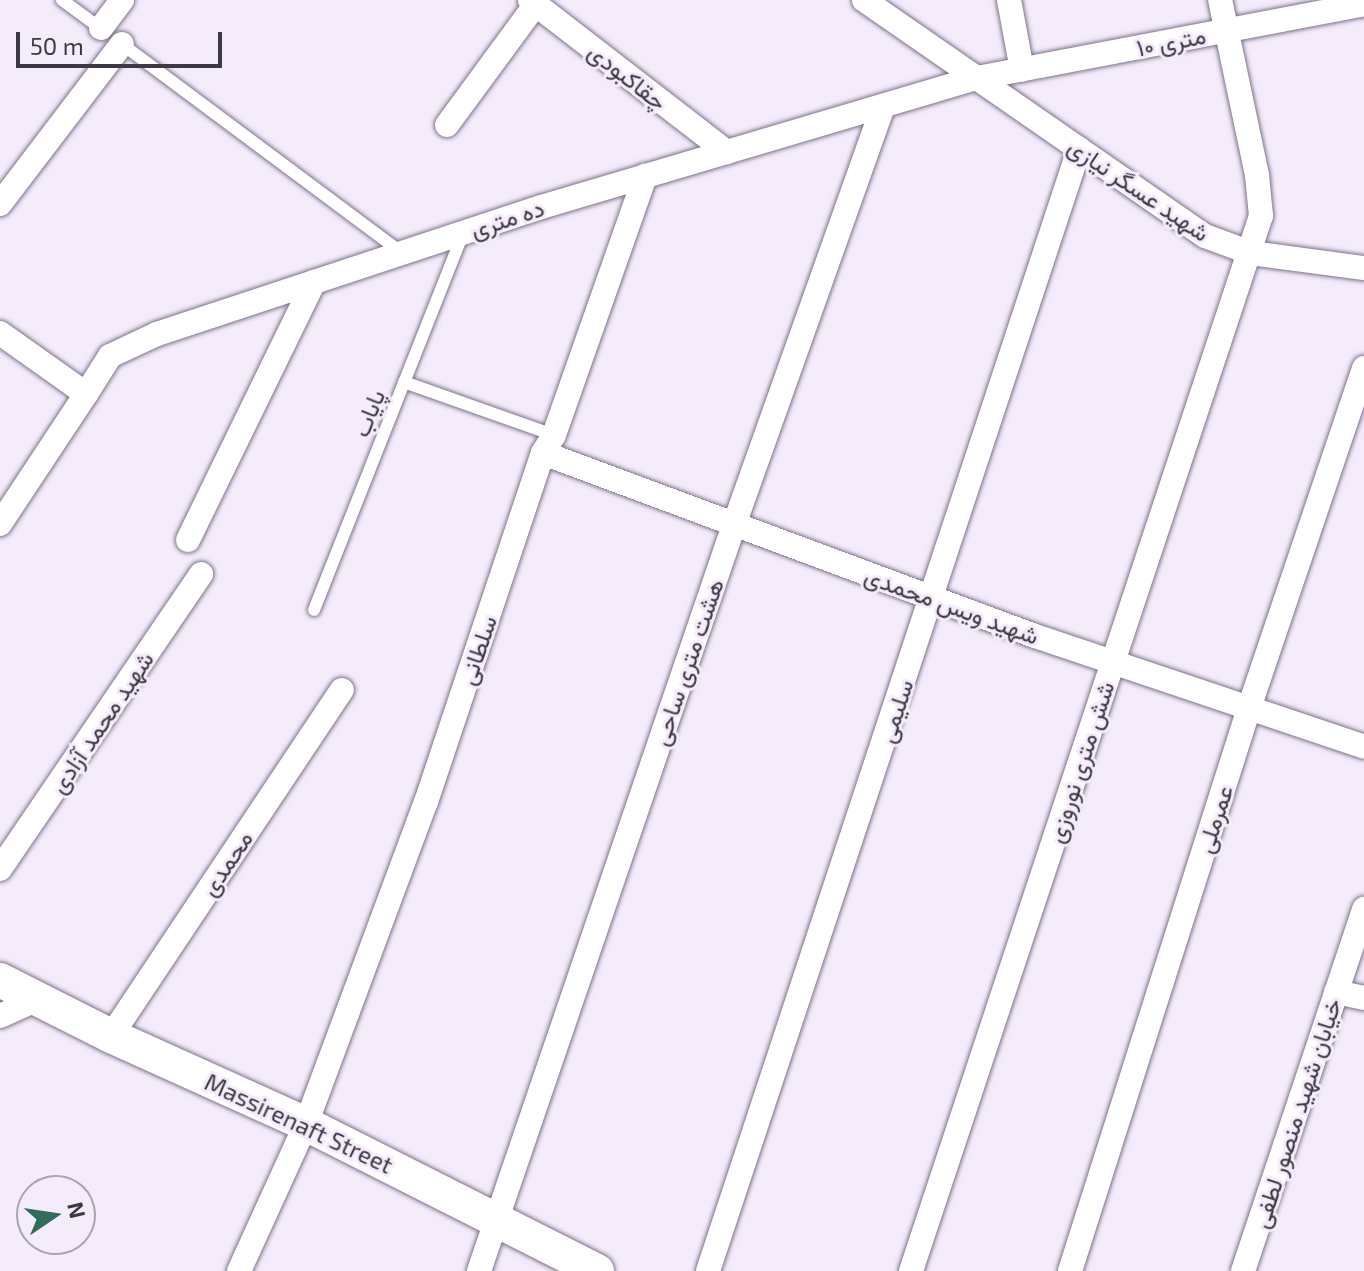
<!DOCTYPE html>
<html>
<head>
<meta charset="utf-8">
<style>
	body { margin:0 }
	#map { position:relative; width:1364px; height:1271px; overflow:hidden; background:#f4ebfb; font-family:"Exo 2",Vazirmatn,sans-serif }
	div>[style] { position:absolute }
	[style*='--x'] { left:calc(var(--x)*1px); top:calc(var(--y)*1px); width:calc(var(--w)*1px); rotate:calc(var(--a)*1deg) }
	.roads { filter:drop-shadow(0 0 2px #7e7289) drop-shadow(0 0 2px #7e7289) }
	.lane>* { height:12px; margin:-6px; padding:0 6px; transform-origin:6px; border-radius:6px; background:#fff }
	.street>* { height:24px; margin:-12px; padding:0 12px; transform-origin:12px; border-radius:12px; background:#fff }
	.secondary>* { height:34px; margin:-17px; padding:0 17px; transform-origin:17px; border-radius:17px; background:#fff }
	span { translate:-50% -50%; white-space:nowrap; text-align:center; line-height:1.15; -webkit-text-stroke:6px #f4ebfb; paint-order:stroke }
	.street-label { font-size:24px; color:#3e3843 }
	.north { position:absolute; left:16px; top:1175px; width:80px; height:80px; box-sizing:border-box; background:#f4ebfb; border:2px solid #aba3b1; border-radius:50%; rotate:77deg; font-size:22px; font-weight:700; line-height:32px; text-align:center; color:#3e3843 }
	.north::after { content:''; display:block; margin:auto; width:28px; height:36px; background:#316e59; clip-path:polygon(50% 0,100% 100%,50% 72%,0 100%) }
	.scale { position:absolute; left:16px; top:32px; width:206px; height:36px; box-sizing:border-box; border:4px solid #3e3843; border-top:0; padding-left:10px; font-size:24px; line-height:28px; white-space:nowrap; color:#3e3843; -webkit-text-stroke:6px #f4ebfb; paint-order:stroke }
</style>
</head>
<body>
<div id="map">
	<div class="roads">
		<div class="lane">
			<div style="--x:62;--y:0;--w:52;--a:36.4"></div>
			<div style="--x:119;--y:42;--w:353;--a:36.7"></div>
			<div style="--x:404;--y:382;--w:159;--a:19.5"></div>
			<div style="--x:314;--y:610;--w:405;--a:-68.4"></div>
		</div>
		<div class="street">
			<div style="--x:530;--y:0;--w:249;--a:37.7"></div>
			<div style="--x:864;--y:0;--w:415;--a:34.7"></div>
			<div style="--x:1205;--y:236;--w:49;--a:20.3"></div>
			<div style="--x:1251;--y:253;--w:114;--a:7.6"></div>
			<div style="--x:1009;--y:0;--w:71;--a:79.5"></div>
			<div style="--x:101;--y:28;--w:35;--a:-53"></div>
			<div style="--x:447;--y:125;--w:150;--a:-53.7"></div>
			<div style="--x:0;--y:204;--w:201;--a:-52.7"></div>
			<div style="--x:0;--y:333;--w:105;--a:35.3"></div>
			<div style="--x:86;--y:394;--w:45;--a:-57.7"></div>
			<div style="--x:110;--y:356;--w:52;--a:-25.1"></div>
			<div style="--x:157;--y:334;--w:404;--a:-18.3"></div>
			<div style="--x:541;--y:207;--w:455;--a:-16.5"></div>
			<div style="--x:977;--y:78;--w:394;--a:-10.8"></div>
			<div style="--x:543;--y:453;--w:522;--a:20.41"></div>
			<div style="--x:1032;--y:635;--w:350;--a:18.6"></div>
			<div style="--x:0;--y:524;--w:156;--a:-56.5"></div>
			<div style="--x:188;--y:540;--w:287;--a:-64"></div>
			<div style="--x:0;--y:869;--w:357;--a:-55.7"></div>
			<div style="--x:1336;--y:992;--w:29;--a:12"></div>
			<div style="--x:0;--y:1016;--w:42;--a:-24.1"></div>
			<div style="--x:111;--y:1036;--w:416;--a:-56.3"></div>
			<div style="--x:239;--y:1271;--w:162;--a:-65.5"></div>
			<div style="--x:306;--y:1124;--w:344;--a:-69.6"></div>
			<div style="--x:426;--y:802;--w:368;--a:-71.5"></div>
			<div style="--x:543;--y:453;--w:21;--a:-59"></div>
			<div style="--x:554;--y:435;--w:275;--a:-70.6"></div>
			<div style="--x:479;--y:1271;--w:788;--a:-71.13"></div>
			<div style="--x:734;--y:525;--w:445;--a:-70.4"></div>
			<div style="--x:708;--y:1271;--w:1182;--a:-71.7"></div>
			<div style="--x:911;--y:1271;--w:1112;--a:-71.65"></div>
			<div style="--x:1261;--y:216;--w:41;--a:-95.6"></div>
			<div style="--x:1257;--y:175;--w:179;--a:-101.9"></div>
			<div style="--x:1070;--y:1271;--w:591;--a:-72.36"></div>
			<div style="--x:1249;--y:708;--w:359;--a:-71.3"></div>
			<div style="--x:1243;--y:1271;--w:382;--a:-71.5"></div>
		</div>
		<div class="secondary">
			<div style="--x:0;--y:980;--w:124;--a:26.8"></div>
			<div style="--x:111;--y:1036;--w:214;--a:24.3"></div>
			<div style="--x:306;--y:1124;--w:326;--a:26.8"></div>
		</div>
	</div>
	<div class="street-label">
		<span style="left:1171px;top:41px;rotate:-11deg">۱۰ متری</span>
		<span style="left:628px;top:76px;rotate:38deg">چقاکبودی</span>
		<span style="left:1139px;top:189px;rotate:34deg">شهید عسگر نیازی</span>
		<span style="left:507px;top:218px;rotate:-18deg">ده متری</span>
		<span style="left:368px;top:413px;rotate:-68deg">پایاب</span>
		<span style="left:952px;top:605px;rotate:20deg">شهید ویس محمدی</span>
		<span style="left:477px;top:650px;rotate:-71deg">سلطانی</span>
		<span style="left:687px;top:662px;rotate:-71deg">هشت متری ساحی</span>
		<span style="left:895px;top:711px;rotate:-72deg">سلیمی</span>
		<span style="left:101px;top:722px;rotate:-56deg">شهید محمد آزادی</span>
		<span style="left:1080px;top:762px;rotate:-72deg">شش متری نوروزی</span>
		<span style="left:1214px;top:819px;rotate:-72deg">عمرملی</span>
		<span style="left:226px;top:863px;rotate:-56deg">محمدی</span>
		<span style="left:1296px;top:1113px;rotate:-72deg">خیابان شهید منصور لطفی</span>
		<span style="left:299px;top:1123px;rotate:25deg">Massirenaft Street</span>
	</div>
	<div class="north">N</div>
	<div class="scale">50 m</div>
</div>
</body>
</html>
